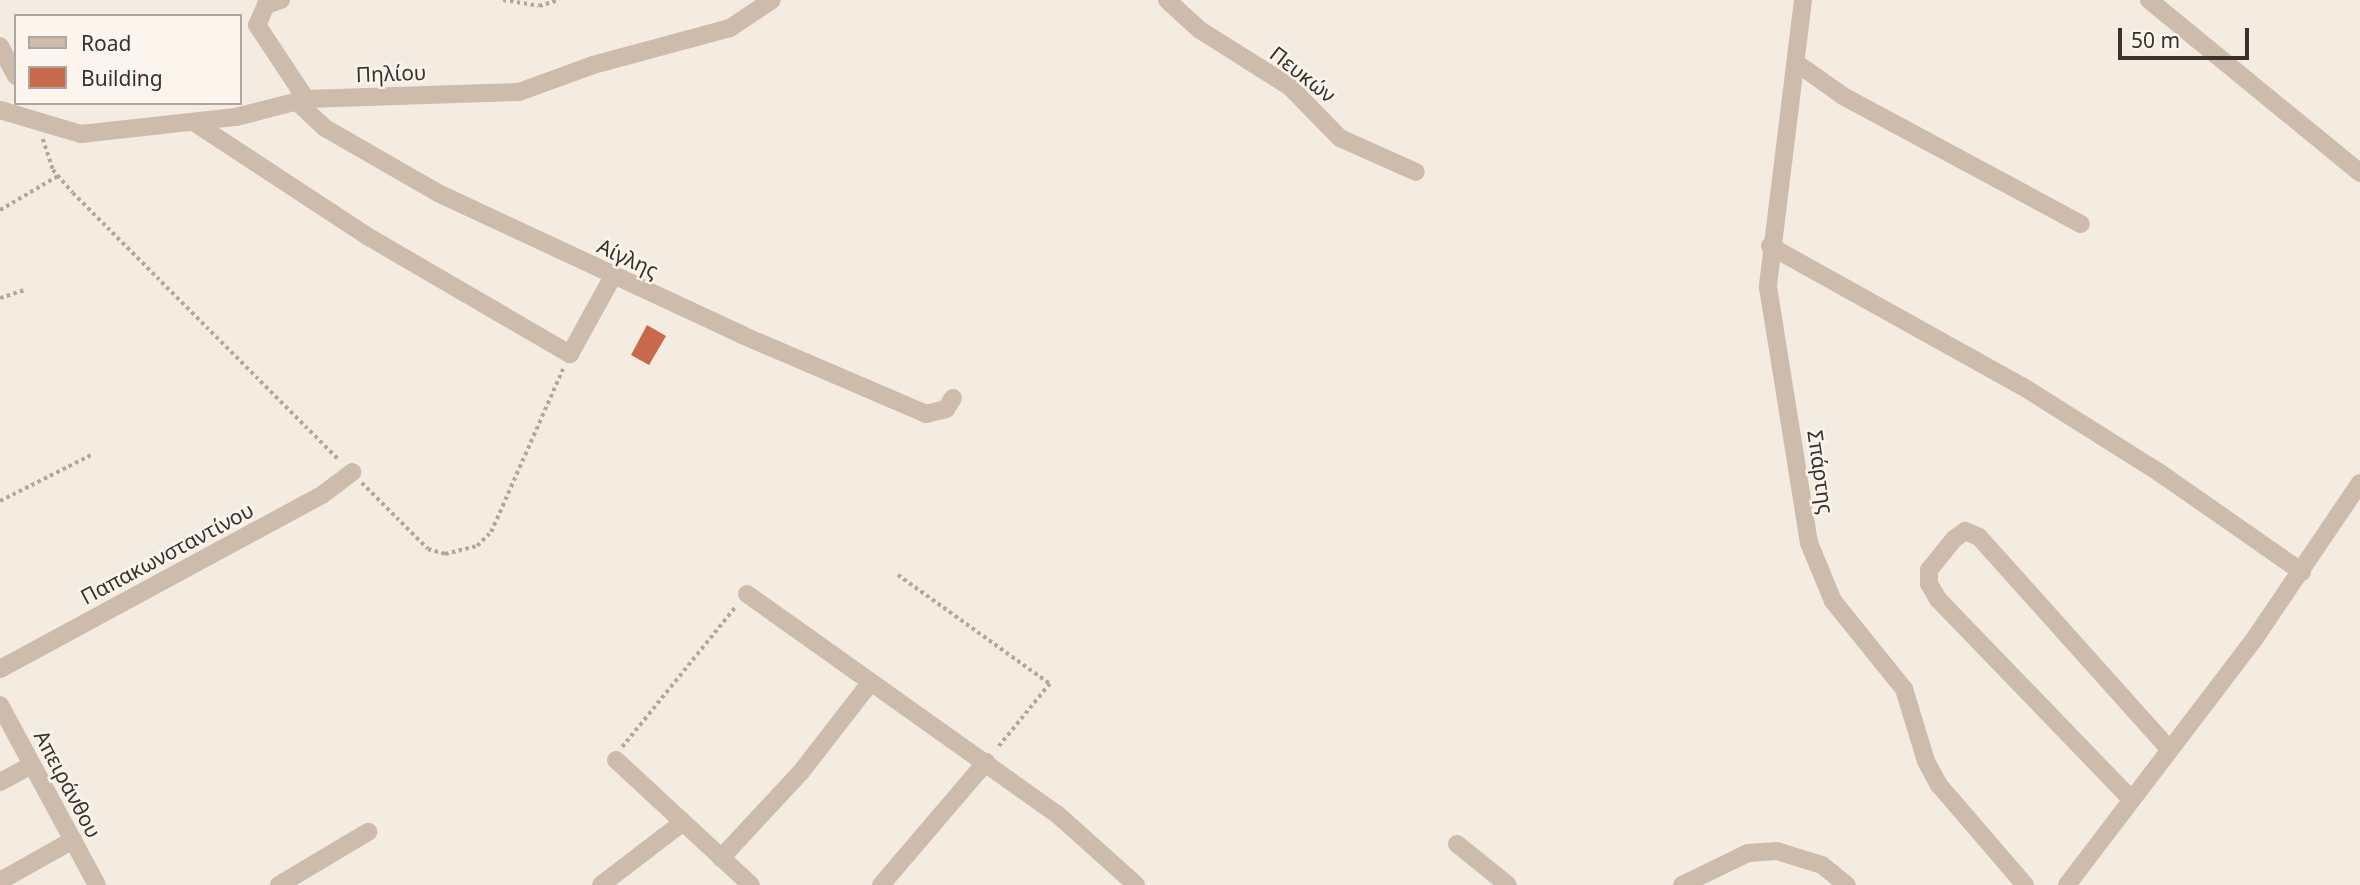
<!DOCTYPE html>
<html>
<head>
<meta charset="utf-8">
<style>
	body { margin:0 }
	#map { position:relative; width:2360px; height:885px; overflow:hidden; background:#f4ebe1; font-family:"Noto Sans",sans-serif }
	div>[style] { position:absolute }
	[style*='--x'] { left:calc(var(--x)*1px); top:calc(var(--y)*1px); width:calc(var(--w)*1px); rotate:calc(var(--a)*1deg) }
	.building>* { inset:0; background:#c8694b }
	.path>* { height:3.5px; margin-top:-1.75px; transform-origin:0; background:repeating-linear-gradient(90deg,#b9a596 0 3.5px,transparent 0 7px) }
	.minor>* { height:18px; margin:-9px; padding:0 9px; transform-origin:9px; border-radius:9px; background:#cdbbac }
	span { translate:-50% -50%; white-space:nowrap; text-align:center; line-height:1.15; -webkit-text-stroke:5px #fbf5ee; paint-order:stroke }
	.street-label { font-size:21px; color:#3b302b }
	.legend { position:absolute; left:14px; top:14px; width:228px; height:91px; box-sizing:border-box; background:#fbf5ee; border:2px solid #aea6a0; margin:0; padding:9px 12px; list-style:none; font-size:21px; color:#3b302b }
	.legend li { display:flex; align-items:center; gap:14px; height:35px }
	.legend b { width:35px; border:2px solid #aea6a0 }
	.scale { position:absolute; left:2118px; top:28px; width:131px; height:32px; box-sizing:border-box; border:4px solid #3b302b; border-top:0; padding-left:9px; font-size:21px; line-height:24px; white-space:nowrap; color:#3b302b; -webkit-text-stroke:5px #fbf5ee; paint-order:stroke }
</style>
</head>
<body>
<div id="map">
	<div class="building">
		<div style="clip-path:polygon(647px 325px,666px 336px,649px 365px,631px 355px)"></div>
	</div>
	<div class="path">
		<div style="--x:503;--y:0;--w:36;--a:9"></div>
		<div style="--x:539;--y:6;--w:21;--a:-17"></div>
		<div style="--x:43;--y:139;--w:33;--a:72"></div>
		<div style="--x:53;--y:170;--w:30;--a:49"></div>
		<div style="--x:73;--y:193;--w:377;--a:45.1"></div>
		<div style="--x:0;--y:210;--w:67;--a:-30.4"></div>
		<div style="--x:0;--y:298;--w:25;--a:-18"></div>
		<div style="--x:362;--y:483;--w:93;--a:45"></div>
		<div style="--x:428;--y:549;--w:18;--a:16"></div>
		<div style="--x:445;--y:554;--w:33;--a:-14"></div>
		<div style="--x:477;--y:546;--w:20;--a:-45"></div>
		<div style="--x:491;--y:532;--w:178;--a:-66.2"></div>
		<div style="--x:0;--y:501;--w:102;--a:-26.8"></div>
		<div style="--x:898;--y:575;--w:187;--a:35.6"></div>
		<div style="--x:1050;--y:684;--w:84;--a:129.2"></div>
		<div style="--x:622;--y:747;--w:181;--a:-51"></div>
	</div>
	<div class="minor">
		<div style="--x:281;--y:0;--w:16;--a:162"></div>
		<div style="--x:266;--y:5;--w:22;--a:114"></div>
		<div style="--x:257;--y:25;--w:89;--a:56.5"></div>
		<div style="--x:1167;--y:0;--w:45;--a:42.3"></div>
		<div style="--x:1200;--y:30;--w:107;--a:32.3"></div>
		<div style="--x:1290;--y:87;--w:71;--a:45.6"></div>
		<div style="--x:1340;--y:138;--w:83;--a:24.1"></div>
		<div style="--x:1803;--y:0;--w:289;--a:97"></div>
		<div style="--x:1768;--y:287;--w:259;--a:80.9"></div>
		<div style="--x:1809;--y:543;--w:63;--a:67.5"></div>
		<div style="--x:1833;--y:601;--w:113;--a:51.1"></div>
		<div style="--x:1904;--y:689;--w:75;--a:73"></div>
		<div style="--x:1926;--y:761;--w:27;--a:62"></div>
		<div style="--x:1939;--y:785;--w:132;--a:49.3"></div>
		<div style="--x:2149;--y:0;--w:273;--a:39.3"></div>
		<div style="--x:0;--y:46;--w:34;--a:62"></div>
		<div style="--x:1798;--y:64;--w:55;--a:35.4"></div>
		<div style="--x:1843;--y:96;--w:270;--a:28.3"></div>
		<div style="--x:296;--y:101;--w:40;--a:43"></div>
		<div style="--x:325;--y:128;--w:130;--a:29.9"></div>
		<div style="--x:438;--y:193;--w:336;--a:25"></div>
		<div style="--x:742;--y:335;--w:200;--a:23.2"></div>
		<div style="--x:926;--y:414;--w:21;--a:-14"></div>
		<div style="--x:946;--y:409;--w:13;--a:-58"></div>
		<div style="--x:0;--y:110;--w:84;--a:16.5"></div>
		<div style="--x:81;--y:134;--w:156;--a:-6.3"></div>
		<div style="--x:236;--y:117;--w:72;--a:-14.4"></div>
		<div style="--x:306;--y:99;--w:213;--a:-1.9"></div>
		<div style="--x:519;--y:92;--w:79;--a:-20"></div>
		<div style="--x:593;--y:65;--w:142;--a:-15.1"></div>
		<div style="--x:730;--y:28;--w:50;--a:-33.7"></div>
		<div style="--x:195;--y:123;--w:206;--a:33.3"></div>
		<div style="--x:367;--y:236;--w:235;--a:30.2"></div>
		<div style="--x:570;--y:354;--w:89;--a:-61.1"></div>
		<div style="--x:1770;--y:246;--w:288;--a:29.1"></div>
		<div style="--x:2022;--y:386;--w:163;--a:32.2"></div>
		<div style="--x:2160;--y:473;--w:173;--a:34.9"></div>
		<div style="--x:747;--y:594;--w:380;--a:35.4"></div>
		<div style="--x:1057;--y:814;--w:106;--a:41.9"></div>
		<div style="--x:0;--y:669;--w:366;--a:-28.4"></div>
		<div style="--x:322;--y:495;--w:38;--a:-37"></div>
		<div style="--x:0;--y:705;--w:204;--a:61.7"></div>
		<div style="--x:616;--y:760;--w:184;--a:42.8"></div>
		<div style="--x:0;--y:782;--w:36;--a:-28"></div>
		<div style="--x:2130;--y:798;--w:277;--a:-134"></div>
		<div style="--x:1938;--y:599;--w:17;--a:-121"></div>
		<div style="--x:1929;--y:584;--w:14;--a:-90"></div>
		<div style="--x:1929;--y:570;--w:40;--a:-51"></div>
		<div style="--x:1954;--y:539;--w:14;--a:-36"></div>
		<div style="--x:1965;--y:531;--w:15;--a:23"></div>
		<div style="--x:1979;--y:537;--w:283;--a:48.1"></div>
		<div style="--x:1457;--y:844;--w:65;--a:38.8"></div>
		<div style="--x:721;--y:858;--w:117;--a:-47.1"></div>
		<div style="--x:801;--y:772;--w:113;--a:-52.2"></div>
		<div style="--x:0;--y:881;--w:84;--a:-29.3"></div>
		<div style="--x:279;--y:885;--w:104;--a:-30.8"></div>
		<div style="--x:601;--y:885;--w:103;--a:-37.5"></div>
		<div style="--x:881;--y:885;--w:162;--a:-49.5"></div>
		<div style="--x:1682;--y:885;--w:73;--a:-25.9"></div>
		<div style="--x:1748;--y:853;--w:29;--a:-4"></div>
		<div style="--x:1777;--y:851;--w:47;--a:17.3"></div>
		<div style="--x:1822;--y:865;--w:32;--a:39"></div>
		<div style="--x:2067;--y:885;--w:310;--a:-52.7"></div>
		<div style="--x:2255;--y:638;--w:187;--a:-55.9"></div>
	</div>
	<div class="street-label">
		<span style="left:391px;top:73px;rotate:-2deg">Πηλίου</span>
		<span style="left:1303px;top:74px;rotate:38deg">Πευκών</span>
		<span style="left:628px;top:258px;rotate:25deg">Αίγλης</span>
		<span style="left:1821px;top:472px;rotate:82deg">Σπάρτης</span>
		<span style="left:167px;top:553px;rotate:-28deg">Παπακωνσταντίνου</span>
		<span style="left:68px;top:784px;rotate:62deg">Απειράνθου</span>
	</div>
	<ul class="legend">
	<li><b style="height:9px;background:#cdbbac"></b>Road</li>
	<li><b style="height:19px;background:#c8694b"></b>Building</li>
	</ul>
	<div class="scale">50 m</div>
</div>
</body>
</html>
